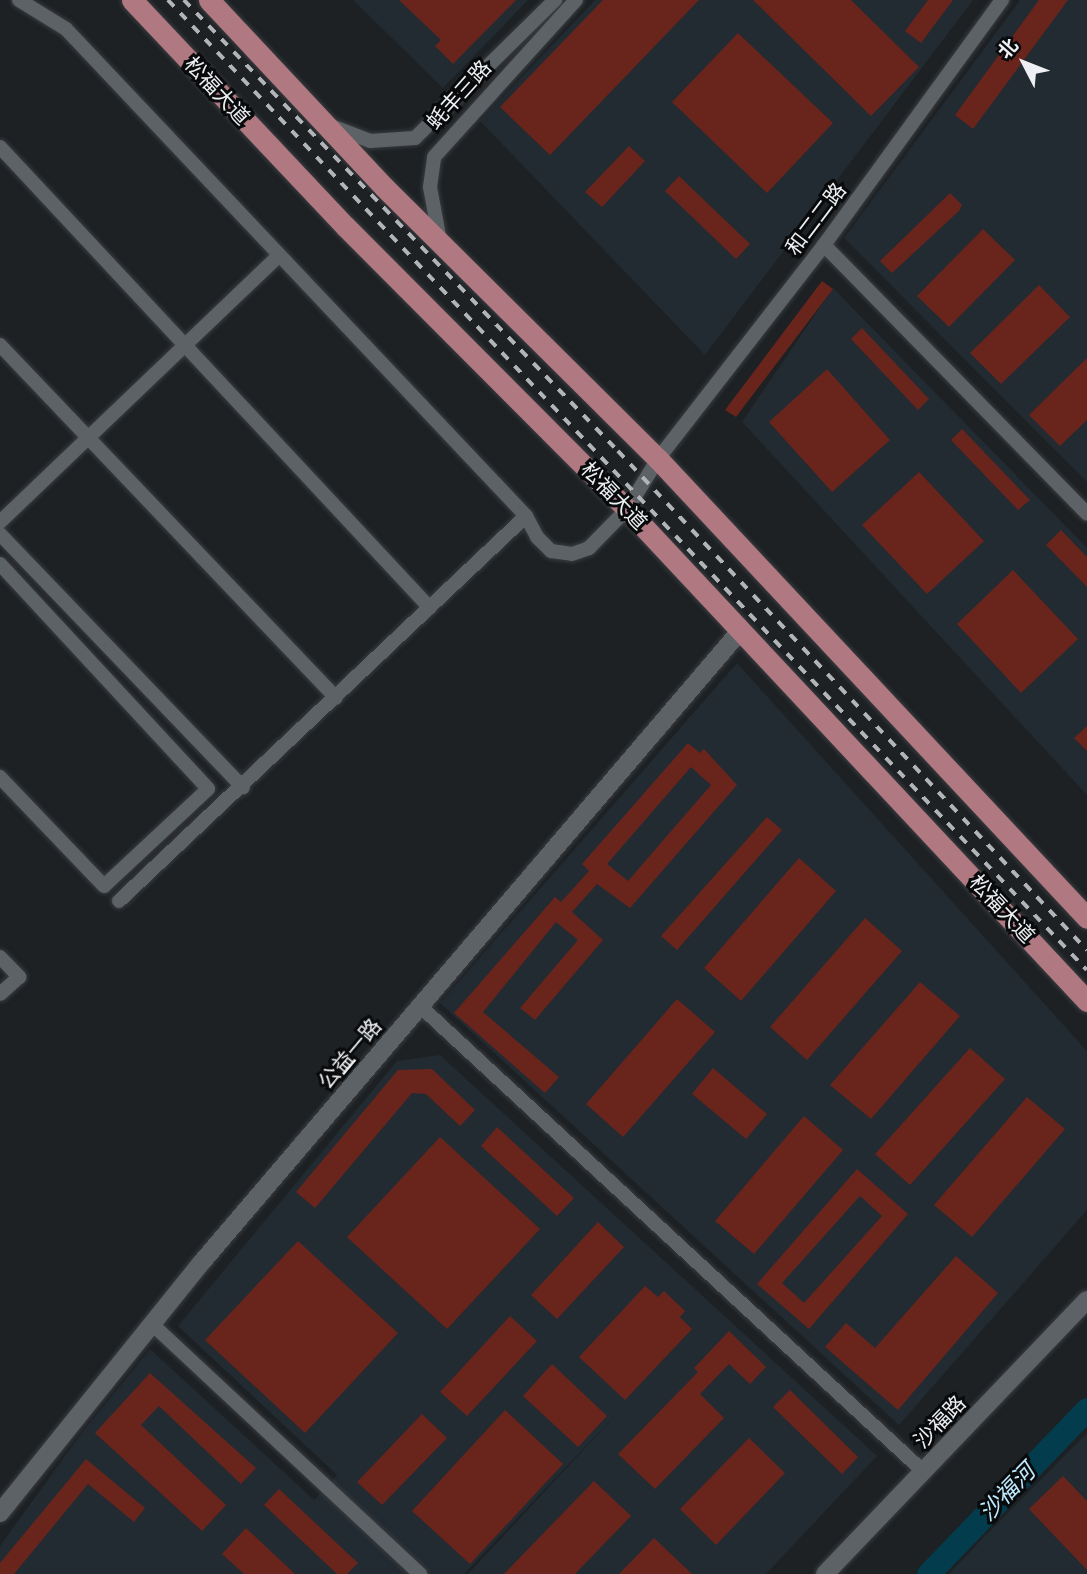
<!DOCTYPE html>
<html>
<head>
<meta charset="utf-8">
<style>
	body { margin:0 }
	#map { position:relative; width:1087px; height:1574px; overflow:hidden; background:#1d2124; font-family:Inter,"Noto Sans SC",sans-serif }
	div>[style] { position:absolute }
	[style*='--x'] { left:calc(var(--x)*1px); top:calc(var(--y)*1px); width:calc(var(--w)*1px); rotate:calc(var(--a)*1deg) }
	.built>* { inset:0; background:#222b32 }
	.river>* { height:23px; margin:-11.5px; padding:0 11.5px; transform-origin:11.5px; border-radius:11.5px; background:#033d4d }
	.building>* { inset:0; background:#69241c }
	.roads { filter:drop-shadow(0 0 2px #3a3c3f) drop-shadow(0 0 2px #3a3c3f) }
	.minor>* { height:14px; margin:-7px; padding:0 7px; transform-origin:7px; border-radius:7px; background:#5d6266 }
	.tertiary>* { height:18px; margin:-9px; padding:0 9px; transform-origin:9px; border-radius:9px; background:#5d6266 }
	.primary>* { height:21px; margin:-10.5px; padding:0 10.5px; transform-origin:10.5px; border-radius:10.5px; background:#b07880 }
	.rail>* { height:3.5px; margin-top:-1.75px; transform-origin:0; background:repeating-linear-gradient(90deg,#b2b5b8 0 9px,transparent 0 18px) }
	span { translate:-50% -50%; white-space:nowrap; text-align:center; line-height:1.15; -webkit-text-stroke:6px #080a0b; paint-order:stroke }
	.street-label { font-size:21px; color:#edeff2 }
	.water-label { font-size:23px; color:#beebfd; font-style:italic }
	.north { position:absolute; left:989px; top:28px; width:70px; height:70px; -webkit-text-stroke:5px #080a0b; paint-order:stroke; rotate:312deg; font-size:19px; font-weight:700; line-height:28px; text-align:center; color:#edeff2 }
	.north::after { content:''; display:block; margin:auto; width:24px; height:32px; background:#edeff2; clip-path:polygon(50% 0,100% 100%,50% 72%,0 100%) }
</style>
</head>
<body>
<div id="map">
	<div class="built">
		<div style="clip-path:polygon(353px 0,528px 0,443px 88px)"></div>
		<div style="clip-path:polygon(595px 0,973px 0,705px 355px,480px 121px)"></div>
		<div style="clip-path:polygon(1020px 0,1087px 0,1087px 482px,844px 238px)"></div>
		<div style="clip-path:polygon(833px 288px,1087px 548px,1087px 795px,742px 422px)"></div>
		<div style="clip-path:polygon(737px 663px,1087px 1051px,1087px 1210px,899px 1425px,440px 1003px)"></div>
		<div style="clip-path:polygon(440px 1055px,877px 1456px,766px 1574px,468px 1574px,626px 1404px,464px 1574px,0 1574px,0 1546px,80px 1435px,150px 1349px,314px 1500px,337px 1475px,178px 1326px,397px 1061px)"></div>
		<div style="clip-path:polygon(1087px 1433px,1087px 1574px,949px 1574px,982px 1539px)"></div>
	</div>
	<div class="river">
		<div style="--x:928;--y:1574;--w:229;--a:-46.1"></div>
	</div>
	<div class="building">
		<div style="clip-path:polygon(399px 0,516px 0,453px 64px,435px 46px,441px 40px)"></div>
		<div style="clip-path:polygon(603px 0,699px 0,550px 155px,500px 107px)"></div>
		<div style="clip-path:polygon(753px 0,851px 0,919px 67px,871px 116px)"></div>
		<div style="clip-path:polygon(928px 0,953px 0,921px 43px,905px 31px)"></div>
		<div style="clip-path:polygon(1039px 0,1068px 0,973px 129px,955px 115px)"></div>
		<div style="clip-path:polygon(738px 33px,833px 123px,767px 193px,672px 102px)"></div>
		<div style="clip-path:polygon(629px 146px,645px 161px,602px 207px,585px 192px)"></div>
		<div style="clip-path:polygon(679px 176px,750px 244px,736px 259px,665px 191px)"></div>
		<div style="clip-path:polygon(950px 193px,962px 205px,959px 211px,892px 273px,880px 261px)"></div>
		<div style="clip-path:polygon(983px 229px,1015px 260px,949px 327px,917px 296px)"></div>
		<div style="clip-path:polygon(822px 281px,833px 289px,736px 417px,725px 410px)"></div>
		<div style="clip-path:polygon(1039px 285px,1070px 317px,1001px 384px,970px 353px)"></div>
		<div style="clip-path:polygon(862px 328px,929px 399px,918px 410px,851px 339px)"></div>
		<div style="clip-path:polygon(1087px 358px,1087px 420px,1060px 446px,1029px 415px)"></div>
		<div style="clip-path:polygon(827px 369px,890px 440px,832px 492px,769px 422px)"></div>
		<div style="clip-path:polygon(962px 429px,1030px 500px,1018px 510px,951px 440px)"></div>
		<div style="clip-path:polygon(919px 472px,984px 541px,927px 594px,862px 525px)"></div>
		<div style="clip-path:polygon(1061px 530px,1087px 557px,1087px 587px,1046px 545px)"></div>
		<div style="clip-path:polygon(1013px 570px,1078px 639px,1021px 693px,957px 624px)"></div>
		<div style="clip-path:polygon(1087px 726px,1087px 751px,1074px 738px)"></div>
		<div style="clip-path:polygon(evenodd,688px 743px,700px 753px,704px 749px,737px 785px,630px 908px,597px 884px,572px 912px,603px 940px,535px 1020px,520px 1008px,578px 940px,556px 922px,483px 1012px,559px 1077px,545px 1093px,454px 1013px,555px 897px,561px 902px,589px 871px,582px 864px,688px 743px,691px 767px,711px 785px,628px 881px,607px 864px,691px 767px)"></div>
		<div style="clip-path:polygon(767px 817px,782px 830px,677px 950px,661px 936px)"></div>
		<div style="clip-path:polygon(799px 858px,836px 891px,741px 1001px,704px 968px)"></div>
		<div style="clip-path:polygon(865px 918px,902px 951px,807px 1060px,770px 1027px)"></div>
		<div style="clip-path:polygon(920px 982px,960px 1016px,871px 1119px,830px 1085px)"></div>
		<div style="clip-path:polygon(677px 999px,715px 1032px,623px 1137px,586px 1104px)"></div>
		<div style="clip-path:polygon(970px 1048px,1005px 1079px,910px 1185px,875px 1154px)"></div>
		<div style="clip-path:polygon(713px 1068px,767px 1114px,746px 1139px,692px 1094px)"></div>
		<div style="clip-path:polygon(432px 1069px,475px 1110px,460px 1126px,426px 1094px,412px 1093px,315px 1208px,296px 1192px,398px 1070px)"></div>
		<div style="clip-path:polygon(1027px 1097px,1065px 1129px,972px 1237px,934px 1205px)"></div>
		<div style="clip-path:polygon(804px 1116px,843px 1150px,754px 1254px,715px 1221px)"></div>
		<div style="clip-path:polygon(497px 1127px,574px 1198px,557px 1216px,481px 1146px)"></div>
		<div style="clip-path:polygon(440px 1137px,540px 1229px,447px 1329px,347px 1237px)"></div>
		<div style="clip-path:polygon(evenodd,857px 1169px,908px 1214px,809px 1329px,757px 1284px,857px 1169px,860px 1196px,882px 1216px,804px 1303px,782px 1283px,860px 1196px)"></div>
		<div style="clip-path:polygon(598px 1222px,624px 1247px,557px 1319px,531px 1295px)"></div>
		<div style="clip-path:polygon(298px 1241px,398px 1333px,305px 1433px,205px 1340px)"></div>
		<div style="clip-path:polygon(956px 1256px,998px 1293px,898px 1410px,825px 1347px,846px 1323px,875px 1348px)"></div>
		<div style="clip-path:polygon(645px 1286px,658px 1297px,664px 1291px,685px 1311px,680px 1317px,692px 1329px,625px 1400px,579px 1357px)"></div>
		<div style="clip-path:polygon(510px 1316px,537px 1341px,467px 1416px,440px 1392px)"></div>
		<div style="clip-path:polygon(729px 1331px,766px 1367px,750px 1384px,729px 1364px,700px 1394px,724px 1418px,655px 1489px,618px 1454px,698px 1372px,694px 1368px)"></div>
		<div style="clip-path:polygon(552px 1364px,607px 1416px,578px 1447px,523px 1396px)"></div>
		<div style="clip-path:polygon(150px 1373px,256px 1468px,241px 1484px,159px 1406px,141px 1425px,226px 1505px,202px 1531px,95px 1433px)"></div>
		<div style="clip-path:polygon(790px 1390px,858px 1457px,842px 1474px,773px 1407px)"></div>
		<div style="clip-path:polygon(505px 1410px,563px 1464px,470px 1564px,412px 1511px)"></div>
		<div style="clip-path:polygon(422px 1414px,447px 1438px,382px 1505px,357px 1482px)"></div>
		<div style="clip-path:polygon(749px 1438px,785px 1473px,716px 1545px,680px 1509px)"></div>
		<div style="clip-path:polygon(86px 1459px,145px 1508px,134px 1522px,88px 1484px,14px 1574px,0 1574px,0 1563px)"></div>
		<div style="clip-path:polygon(1063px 1476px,1087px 1501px,1087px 1570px,1029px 1509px)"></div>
		<div style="clip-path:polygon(594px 1481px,631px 1516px,575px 1574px,504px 1574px)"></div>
		<div style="clip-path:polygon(279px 1489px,358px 1563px,347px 1574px,337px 1574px,264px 1505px)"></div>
		<div style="clip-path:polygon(246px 1528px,295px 1574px,244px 1574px,222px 1554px)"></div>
		<div style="clip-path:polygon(654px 1538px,692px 1574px,619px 1574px)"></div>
	</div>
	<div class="roads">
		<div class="minor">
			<div style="--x:19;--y:0;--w:55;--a:31.7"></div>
			<div style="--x:66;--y:29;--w:670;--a:46.63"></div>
			<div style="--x:526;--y:516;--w:24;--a:62"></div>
			<div style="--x:537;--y:537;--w:20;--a:45"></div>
			<div style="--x:551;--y:551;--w:21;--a:8"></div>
			<div style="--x:572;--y:554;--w:18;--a:-19"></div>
			<div style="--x:589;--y:548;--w:54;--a:-45.7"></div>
			<div style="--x:627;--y:509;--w:59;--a:-58.2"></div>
			<div style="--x:658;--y:459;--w:271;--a:-52.2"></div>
			<div style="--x:824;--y:245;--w:303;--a:-54"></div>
			<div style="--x:334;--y:127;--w:39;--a:21"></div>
			<div style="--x:370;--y:141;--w:45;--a:-3.8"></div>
			<div style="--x:415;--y:138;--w:197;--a:-44.6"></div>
			<div style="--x:0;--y:147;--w:630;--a:46.99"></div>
			<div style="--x:440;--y:241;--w:55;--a:-100.5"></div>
			<div style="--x:430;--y:187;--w:30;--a:-82"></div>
			<div style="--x:434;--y:157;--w:212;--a:-47.9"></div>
			<div style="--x:824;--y:245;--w:376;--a:45.6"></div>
			<div style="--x:0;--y:345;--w:487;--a:46.4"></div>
			<div style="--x:0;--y:522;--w:386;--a:-43.7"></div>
			<div style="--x:0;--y:534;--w:351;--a:46.2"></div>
			<div style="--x:0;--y:564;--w:306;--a:47.2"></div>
			<div style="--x:208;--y:789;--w:142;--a:137"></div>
			<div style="--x:104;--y:886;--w:151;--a:-133.7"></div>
			<div style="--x:119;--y:901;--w:560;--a:-43.41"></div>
			<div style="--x:0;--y:957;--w:28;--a:46"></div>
			<div style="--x:19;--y:977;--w:25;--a:138"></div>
			<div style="--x:420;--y:1006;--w:686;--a:42.76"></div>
			<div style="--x:152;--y:1324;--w:367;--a:43"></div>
		</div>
		<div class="tertiary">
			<div style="--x:0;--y:1513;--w:322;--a:-51.2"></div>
			<div style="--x:202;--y:1262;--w:831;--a:-49.54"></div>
			<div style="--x:825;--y:1574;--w:379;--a:-46.3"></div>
		</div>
		<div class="primary">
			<div style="--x:132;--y:0;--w:311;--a:46.7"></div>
			<div style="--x:345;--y:226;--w:400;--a:45.1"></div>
			<div style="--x:627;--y:509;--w:674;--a:46.93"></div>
			<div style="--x:209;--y:0;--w:256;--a:46.9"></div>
			<div style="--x:384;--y:187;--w:386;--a:44.8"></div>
			<div style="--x:658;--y:459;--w:628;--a:46.93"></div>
		</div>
	</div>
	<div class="rail">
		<div style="--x:168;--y:0;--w:1336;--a:46.55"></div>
		<div style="--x:184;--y:0;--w:626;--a:46.1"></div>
		<div style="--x:618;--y:451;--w:685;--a:46.78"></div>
	</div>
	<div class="street-label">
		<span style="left:217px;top:91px;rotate:47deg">松福大道</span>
		<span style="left:459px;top:95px;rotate:-48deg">蚝丰三路</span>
		<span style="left:816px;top:219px;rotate:-53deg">和二二路</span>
		<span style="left:614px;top:496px;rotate:46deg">松福大道</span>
		<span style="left:1002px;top:909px;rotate:47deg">松福大道</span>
		<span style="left:350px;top:1054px;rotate:-50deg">公益一路</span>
		<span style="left:940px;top:1422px;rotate:-46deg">沙福路</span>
	</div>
	<div class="water-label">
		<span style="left:1007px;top:1492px;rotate:-46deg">沙福河</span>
	</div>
	<div class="north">北</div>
</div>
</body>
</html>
